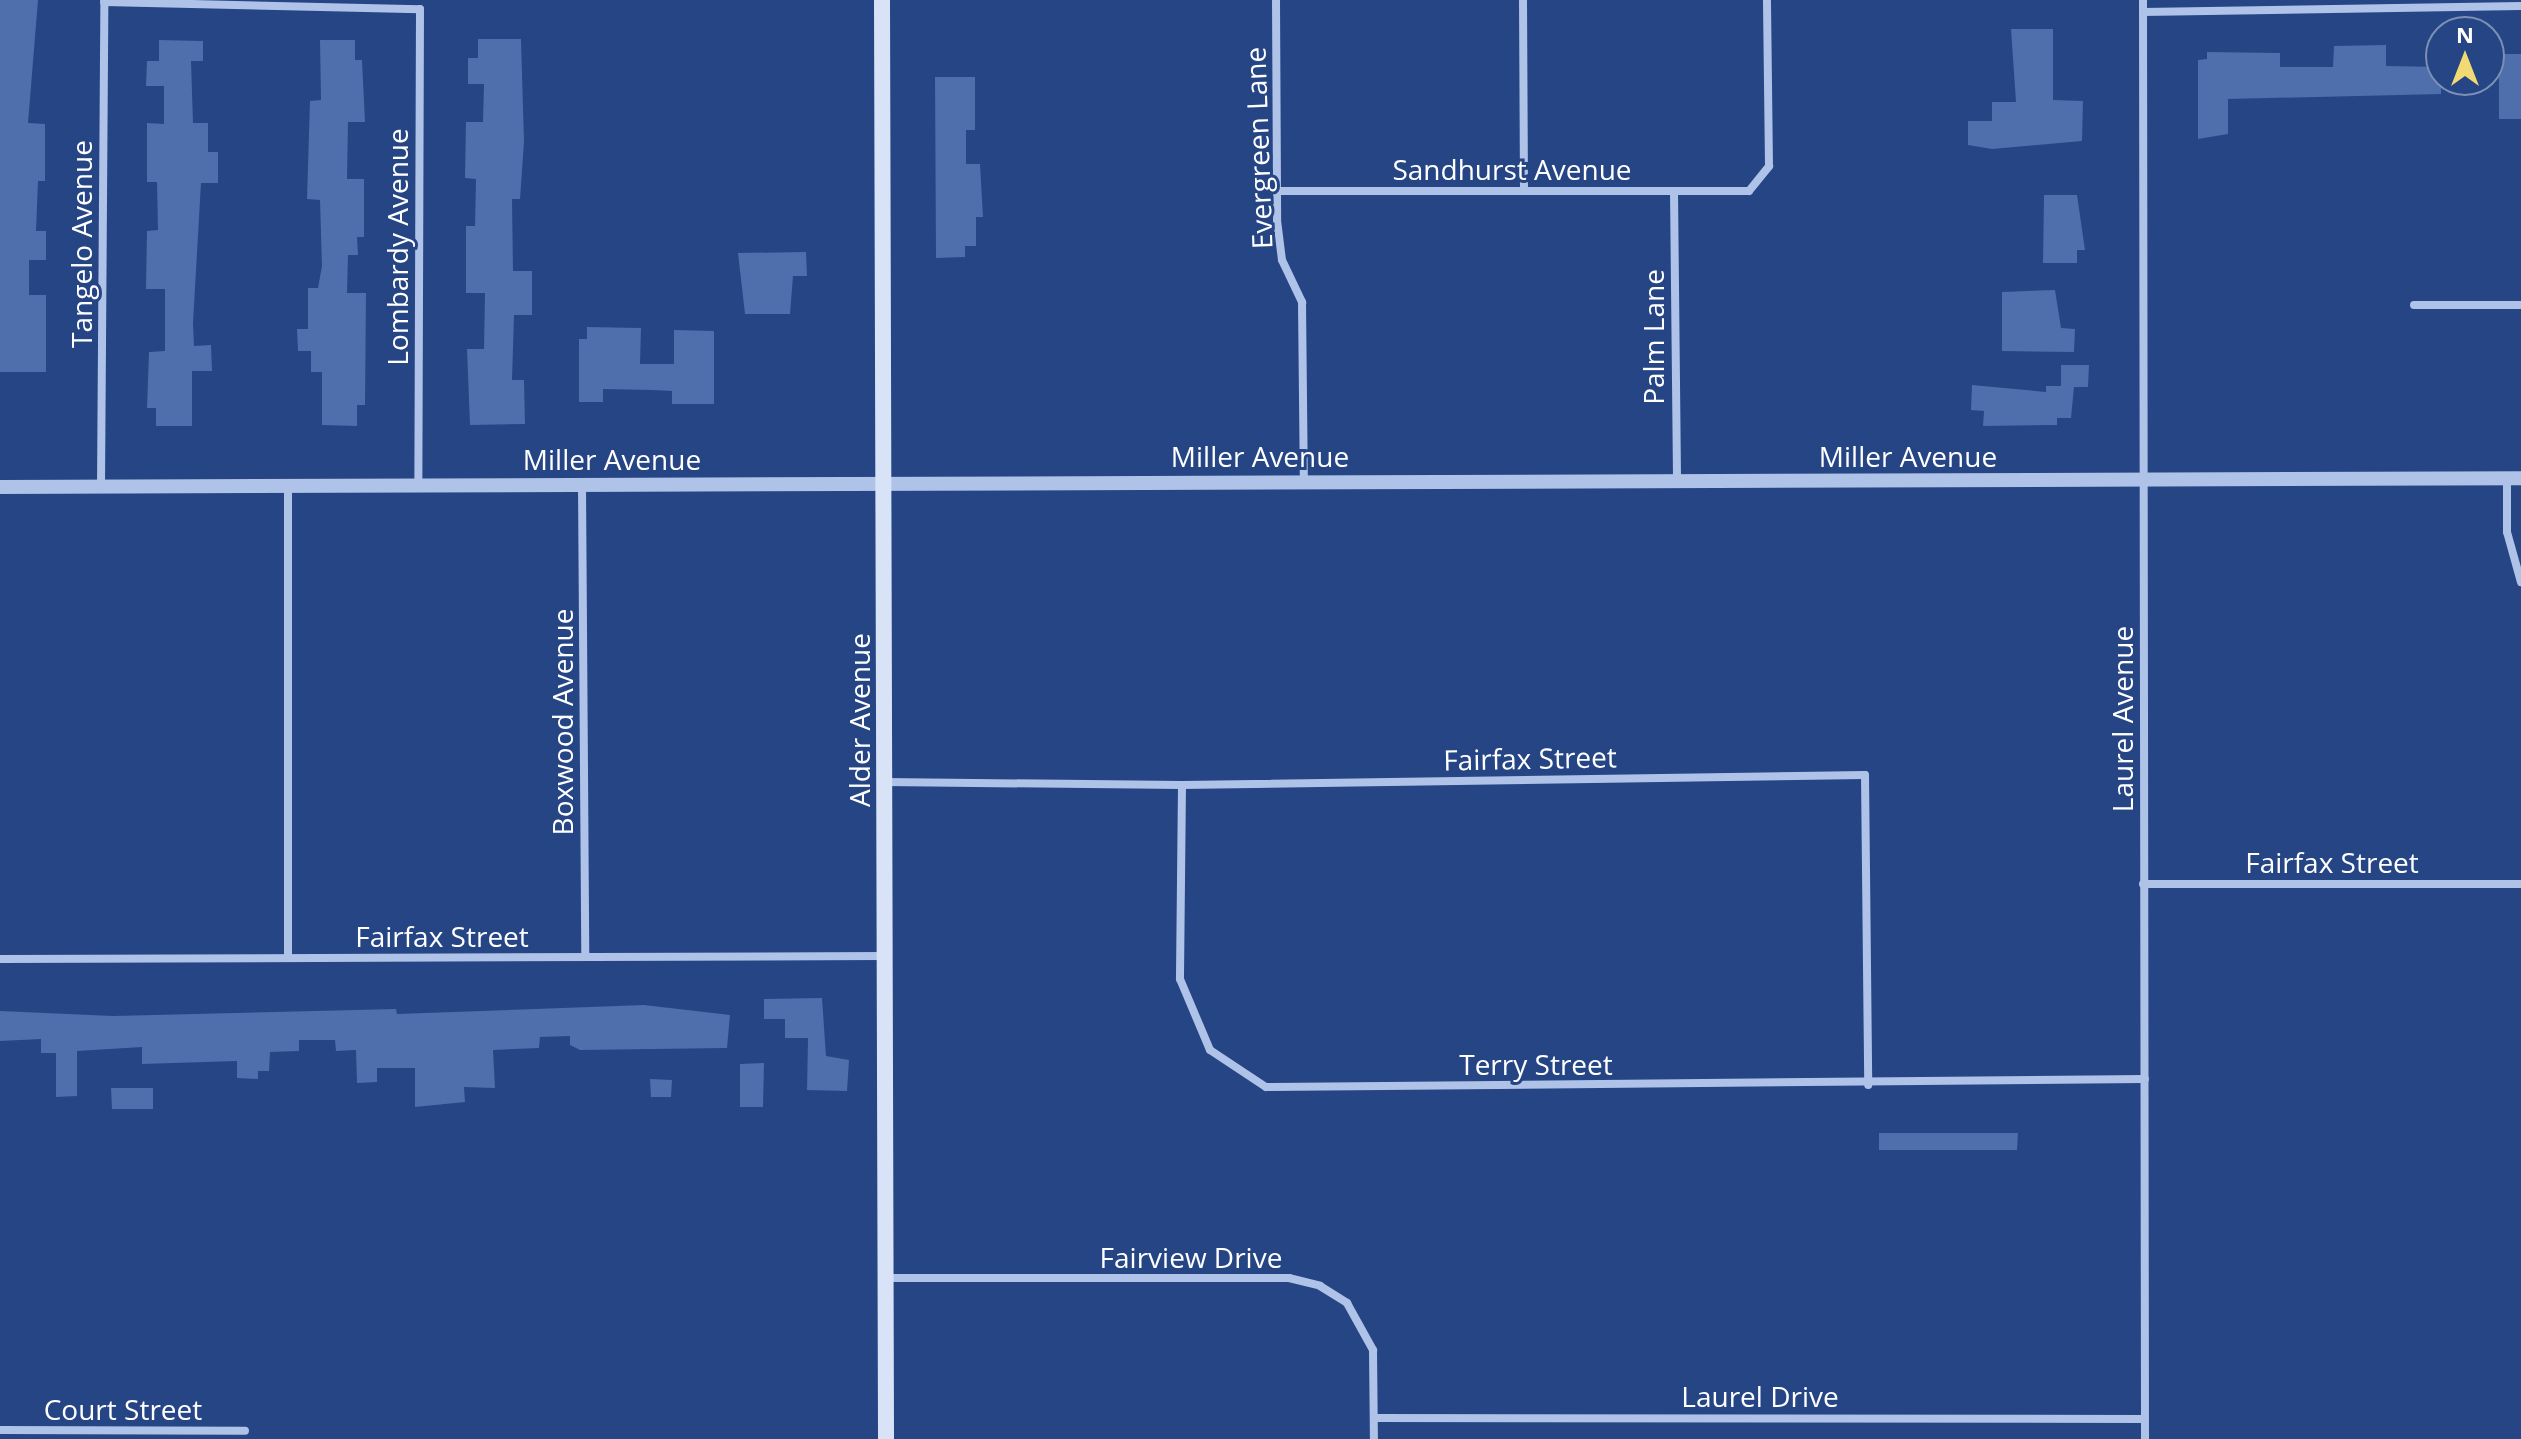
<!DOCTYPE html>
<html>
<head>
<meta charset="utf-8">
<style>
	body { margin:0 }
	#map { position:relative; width:2521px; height:1439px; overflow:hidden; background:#254584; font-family:"Open Sans",sans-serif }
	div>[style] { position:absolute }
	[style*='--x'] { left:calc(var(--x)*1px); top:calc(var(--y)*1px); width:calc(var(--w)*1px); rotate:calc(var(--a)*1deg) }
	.building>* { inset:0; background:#4e6eac }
	.minor>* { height:8px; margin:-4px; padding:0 4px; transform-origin:4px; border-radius:4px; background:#afc2e8 }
	.tertiary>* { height:14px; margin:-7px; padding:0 7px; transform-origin:7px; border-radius:7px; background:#afc2e8 }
	.secondary>* { height:16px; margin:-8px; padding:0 8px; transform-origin:8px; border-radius:8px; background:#d9e3f7 }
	span { translate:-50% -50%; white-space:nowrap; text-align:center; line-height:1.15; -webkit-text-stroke:6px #254584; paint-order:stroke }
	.street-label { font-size:28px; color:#fff }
	.north { position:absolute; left:2425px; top:16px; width:80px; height:80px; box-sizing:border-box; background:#254584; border:2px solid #7c8fb5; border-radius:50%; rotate:0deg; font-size:22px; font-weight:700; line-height:32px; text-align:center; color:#fff }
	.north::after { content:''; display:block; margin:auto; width:28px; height:36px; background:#f1da73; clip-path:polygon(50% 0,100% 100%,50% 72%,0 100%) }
</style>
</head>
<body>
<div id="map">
	<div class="building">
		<div style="clip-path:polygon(0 0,38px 0,28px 123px,45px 124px,45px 181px,38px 181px,36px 231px,46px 231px,46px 260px,29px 260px,29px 295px,46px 295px,46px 372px,0 372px)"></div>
		<div style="clip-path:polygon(2011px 29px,2053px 29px,2053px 100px,2083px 101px,2082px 141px,1992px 149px,1968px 145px,1968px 121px,1992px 121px,1992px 102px,2016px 102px)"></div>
		<div style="clip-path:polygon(478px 39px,521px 39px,524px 142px,520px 199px,512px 199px,513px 271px,532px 271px,532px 315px,514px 315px,512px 380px,524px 380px,525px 424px,470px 425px,467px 349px,484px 349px,485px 293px,466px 293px,466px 226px,475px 226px,476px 179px,465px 178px,466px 122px,483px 122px,484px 84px,468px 84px,468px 58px,478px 58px)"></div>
		<div style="clip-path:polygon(159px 40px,203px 41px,203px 61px,191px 61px,193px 123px,208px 123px,208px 152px,218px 152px,218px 183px,201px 183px,193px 323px,194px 346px,211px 345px,212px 371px,192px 371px,192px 426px,156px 426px,156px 408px,147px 408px,149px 352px,165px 351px,165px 289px,146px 289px,147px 231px,158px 230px,157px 182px,147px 182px,147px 123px,164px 124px,164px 86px,146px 86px,147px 61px,159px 61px)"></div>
		<div style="clip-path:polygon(320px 40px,355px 40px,355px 60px,362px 60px,365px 122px,348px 122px,347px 179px,364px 179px,364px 237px,357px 237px,358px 255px,348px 255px,347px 293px,366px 293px,365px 405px,357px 405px,357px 426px,322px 425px,322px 372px,311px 372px,311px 351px,298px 351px,297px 329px,308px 329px,308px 288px,318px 288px,322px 266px,320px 200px,307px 199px,310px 101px,321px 100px)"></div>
		<div style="clip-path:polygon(2386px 45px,2386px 66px,2441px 67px,2441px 94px,2228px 99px,2228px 134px,2198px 139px,2198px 60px,2207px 59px,2207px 52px,2280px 53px,2280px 67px,2333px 67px,2334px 46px)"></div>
		<div style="clip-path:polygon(2499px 54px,2521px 54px,2521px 119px,2499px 119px)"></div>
		<div style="clip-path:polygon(935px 77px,975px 77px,975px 130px,966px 130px,966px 164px,980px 164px,983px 217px,976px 217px,976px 246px,965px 246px,965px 257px,936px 258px)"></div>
		<div style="clip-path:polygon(2044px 195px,2077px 195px,2085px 250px,2077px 250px,2077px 263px,2043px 263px)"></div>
		<div style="clip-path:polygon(806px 252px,807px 276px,793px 276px,790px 314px,745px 314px,738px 253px)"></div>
		<div style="clip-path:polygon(2055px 290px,2061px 328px,2075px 329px,2074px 352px,2002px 351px,2002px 292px)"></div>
		<div style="clip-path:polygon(587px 327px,641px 328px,640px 364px,674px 364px,674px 330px,714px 331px,714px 404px,672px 404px,672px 391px,653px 390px,603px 389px,603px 402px,579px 402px,579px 339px,587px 339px)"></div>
		<div style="clip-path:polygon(2061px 365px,2089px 365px,2088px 387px,2074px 387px,2071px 418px,2057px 418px,2057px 425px,1983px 426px,1984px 411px,1971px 410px,1972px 385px,2046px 392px,2046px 386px,2061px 386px)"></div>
		<div style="clip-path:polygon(822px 998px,826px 1056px,849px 1060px,847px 1091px,807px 1090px,808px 1038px,785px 1038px,785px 1019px,764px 1019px,764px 999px)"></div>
		<div style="clip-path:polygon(644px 1005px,730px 1015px,727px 1048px,580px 1050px,570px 1045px,570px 1036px,540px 1037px,539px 1048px,493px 1050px,495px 1088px,464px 1087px,465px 1102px,415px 1107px,415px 1068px,377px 1068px,377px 1082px,357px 1083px,356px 1050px,336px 1051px,335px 1040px,299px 1040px,299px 1051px,270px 1052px,269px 1071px,258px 1071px,258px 1079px,237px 1078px,237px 1061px,142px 1064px,142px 1047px,77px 1051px,77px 1096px,56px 1097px,56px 1053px,41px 1053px,41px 1039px,0 1041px,0 1011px,113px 1016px,396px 1009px,397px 1014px)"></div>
		<div style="clip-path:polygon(764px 1063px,763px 1107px,740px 1107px,740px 1064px)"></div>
		<div style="clip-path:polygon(650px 1079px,672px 1080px,671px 1097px,651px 1097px)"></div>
		<div style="clip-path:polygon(111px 1088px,153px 1088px,153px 1109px,112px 1109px)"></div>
		<div style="clip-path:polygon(1879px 1133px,2018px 1133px,2017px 1150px,1879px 1150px)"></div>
	</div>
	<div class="minor">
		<div style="--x:1276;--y:0;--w:220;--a:89.7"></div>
		<div style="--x:1277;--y:220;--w:40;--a:82.9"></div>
		<div style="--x:1282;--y:260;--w:47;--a:64.5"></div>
		<div style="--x:1302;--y:302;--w:180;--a:89.4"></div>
		<div style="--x:1523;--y:0;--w:191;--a:89.7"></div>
		<div style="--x:2143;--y:0;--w:1439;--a:89.92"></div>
		<div style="--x:2143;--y:12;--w:378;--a:-0.9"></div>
		<div style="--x:1276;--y:191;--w:473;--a:0"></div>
		<div style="--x:1749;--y:191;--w:32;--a:-51"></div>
		<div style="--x:1769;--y:166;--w:166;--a:-90.7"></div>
		<div style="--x:1674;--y:191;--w:291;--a:89.4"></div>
		<div style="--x:2414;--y:305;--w:107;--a:0"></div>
		<div style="--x:2507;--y:478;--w:54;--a:90"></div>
		<div style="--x:2507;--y:532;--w:52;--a:74.4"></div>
		<div style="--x:582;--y:485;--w:472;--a:89.6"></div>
		<div style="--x:101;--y:487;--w:485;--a:-89.6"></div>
		<div style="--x:104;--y:2;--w:316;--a:1.3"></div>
		<div style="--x:420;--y:9;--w:477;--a:90.2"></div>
		<div style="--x:885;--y:782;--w:297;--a:0.6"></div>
		<div style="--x:1182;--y:785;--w:683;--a:-0.84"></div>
		<div style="--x:1865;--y:775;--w:310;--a:89.4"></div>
		<div style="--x:1182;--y:785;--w:194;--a:90.6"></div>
		<div style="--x:1180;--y:979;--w:77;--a:67.1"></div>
		<div style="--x:1210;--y:1050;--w:67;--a:33.5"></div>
		<div style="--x:1266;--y:1087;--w:879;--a:-0.52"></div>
		<div style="--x:2143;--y:884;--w:378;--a:0"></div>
		<div style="--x:288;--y:958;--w:472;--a:-90"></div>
		<div style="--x:0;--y:959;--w:885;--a:-0.19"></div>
		<div style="--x:886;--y:1278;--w:403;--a:0"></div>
		<div style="--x:1289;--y:1278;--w:32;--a:14"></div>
		<div style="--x:1320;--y:1286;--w:32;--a:32"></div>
		<div style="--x:1347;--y:1303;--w:54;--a:61"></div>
		<div style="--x:1373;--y:1350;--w:89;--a:89.4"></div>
		<div style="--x:1375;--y:1418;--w:770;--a:0.07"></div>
		<div style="--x:0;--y:1430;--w:245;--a:0.2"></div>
	</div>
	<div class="tertiary">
		<div style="--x:0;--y:487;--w:2521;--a:-0.2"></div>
	</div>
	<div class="secondary">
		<div style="--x:882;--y:0;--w:1439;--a:89.84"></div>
	</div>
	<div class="street-label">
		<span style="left:1258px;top:148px;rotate:-92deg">Evergreen Lane</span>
		<span style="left:1512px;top:169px">Sandhurst Avenue</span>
		<span style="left:81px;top:244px;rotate:-90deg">Tangelo Avenue</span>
		<span style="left:397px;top:247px;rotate:-90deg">Lombardy Avenue</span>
		<span style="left:1653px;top:337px;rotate:-90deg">Palm Lane</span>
		<span style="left:1260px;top:456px">Miller Avenue</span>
		<span style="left:1908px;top:456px">Miller Avenue</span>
		<span style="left:612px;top:459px">Miller Avenue</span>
		<span style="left:2122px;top:719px;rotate:-90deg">Laurel Avenue</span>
		<span style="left:859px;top:720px;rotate:-90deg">Alder Avenue</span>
		<span style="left:562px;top:722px;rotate:-90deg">Boxwood Avenue</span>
		<span style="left:1530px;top:758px;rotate:-1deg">Fairfax Street</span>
		<span style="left:2332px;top:862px">Fairfax Street</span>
		<span style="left:442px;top:936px">Fairfax Street</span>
		<span style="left:1536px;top:1064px">Terry Street</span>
		<span style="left:1191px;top:1257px">Fairview Drive</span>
		<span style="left:1760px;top:1396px">Laurel Drive</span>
		<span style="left:123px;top:1409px">Court Street</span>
	</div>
	<div class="north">N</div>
</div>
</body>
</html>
